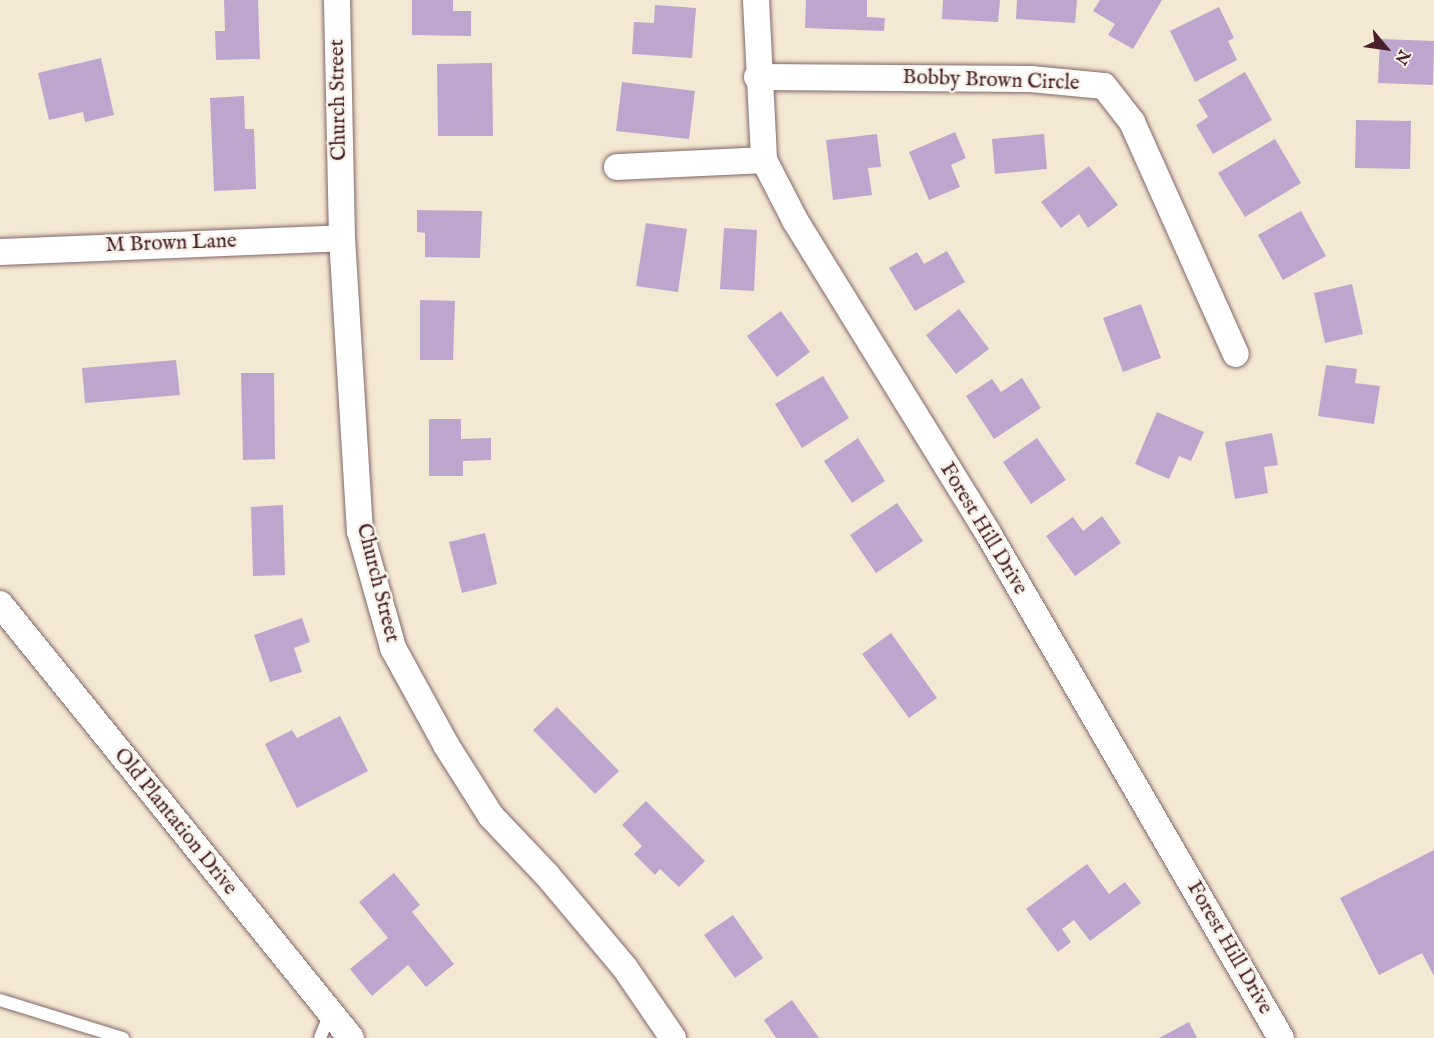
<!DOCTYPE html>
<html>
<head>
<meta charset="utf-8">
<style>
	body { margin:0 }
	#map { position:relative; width:1434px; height:1038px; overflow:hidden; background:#f3e8d3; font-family:"IM FELL English",serif }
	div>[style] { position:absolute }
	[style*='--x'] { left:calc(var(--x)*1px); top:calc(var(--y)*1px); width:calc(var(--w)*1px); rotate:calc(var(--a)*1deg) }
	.building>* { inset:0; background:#bda6cd }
	.roads { filter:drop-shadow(0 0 2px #856566) drop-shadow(0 0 2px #856566) }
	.service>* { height:12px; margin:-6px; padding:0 6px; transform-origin:6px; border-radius:6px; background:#fff }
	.minor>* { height:26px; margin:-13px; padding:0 13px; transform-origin:13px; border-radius:13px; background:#fff }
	span { translate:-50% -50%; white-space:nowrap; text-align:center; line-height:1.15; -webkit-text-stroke:5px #f7f3e8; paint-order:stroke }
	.street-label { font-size:21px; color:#4a1f2b }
	.north { position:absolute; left:1356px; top:18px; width:60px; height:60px; -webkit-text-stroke:4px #f7f3e8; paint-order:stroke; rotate:119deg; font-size:16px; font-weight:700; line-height:24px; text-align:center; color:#4a1f2b }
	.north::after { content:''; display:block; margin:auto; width:21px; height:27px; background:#4a1f2b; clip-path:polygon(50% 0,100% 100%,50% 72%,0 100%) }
</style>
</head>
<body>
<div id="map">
	<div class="building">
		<div style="clip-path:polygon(224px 0,258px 0,260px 59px,216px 60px,215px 31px,225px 31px)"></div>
		<div style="clip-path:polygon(412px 0,453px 0,453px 11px,471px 11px,471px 36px,412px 35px)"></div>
		<div style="clip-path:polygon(806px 0,867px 0,867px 17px,885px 18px,884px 31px,805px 28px)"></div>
		<div style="clip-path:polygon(943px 0,1000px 0,998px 22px,942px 19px)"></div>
		<div style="clip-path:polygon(1017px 0,1077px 0,1075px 23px,1016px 19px)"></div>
		<div style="clip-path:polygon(1100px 0,1162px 0,1133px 49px,1108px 35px,1115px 24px,1093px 11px)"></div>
		<div style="clip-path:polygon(655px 5px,696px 8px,692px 58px,632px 54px,634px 22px,654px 23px)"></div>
		<div style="clip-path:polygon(1219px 7px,1234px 38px,1228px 41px,1237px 60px,1195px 82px,1170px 31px)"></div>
		<div style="clip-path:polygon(1380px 39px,1434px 41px,1433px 85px,1378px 83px)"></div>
		<div style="clip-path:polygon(101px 58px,114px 115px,85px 122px,83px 112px,49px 120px,38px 73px)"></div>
		<div style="clip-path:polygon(492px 63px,493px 136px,438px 136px,437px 64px)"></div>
		<div style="clip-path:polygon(1245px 72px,1272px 120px,1213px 154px,1196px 125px,1208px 117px,1198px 100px)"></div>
		<div style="clip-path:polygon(622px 82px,695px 91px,689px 139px,616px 131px)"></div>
		<div style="clip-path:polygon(244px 96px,245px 129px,254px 129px,256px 189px,214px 191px,210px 98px)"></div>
		<div style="clip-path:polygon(1356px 120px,1411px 121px,1410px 169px,1355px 168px)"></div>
		<div style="clip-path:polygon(955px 132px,966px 158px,951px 165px,960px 187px,929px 200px,909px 152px)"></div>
		<div style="clip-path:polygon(877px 134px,881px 167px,868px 168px,872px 195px,833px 200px,826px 140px)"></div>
		<div style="clip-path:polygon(1044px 134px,1047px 169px,995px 174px,992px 139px)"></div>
		<div style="clip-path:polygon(1275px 139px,1301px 183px,1245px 217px,1218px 173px)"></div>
		<div style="clip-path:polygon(1089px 166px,1118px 205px,1088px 228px,1079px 214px,1061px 228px,1041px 202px)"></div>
		<div style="clip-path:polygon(417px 210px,482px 211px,480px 258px,425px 257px,425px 233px,417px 232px)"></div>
		<div style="clip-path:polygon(1301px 211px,1326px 256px,1283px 280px,1258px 235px)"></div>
		<div style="clip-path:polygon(646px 223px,687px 229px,678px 292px,636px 286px)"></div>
		<div style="clip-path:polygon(724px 228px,757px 230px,754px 291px,720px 289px)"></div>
		<div style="clip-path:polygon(947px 251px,965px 282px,915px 311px,889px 268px,917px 252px,924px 264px)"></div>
		<div style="clip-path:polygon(1352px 284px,1363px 334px,1325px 343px,1314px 293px)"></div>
		<div style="clip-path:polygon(420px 300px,455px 301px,453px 360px,420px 360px)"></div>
		<div style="clip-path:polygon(1141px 304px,1161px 358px,1123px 372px,1103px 318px)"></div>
		<div style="clip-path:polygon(959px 309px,989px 349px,956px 374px,926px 335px)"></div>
		<div style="clip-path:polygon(781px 311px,810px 352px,777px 377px,747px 336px)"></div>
		<div style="clip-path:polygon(176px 360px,180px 395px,85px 403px,82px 368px)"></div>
		<div style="clip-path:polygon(1326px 365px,1357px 369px,1355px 383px,1380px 386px,1374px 424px,1318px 416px)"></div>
		<div style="clip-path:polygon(241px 373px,274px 373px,275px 459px,243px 460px)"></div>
		<div style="clip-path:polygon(823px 376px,849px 418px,802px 448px,775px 404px)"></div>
		<div style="clip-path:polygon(1022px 378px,1041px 408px,994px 439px,966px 396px,992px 379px,1001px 392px)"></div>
		<div style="clip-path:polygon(1157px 412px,1204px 432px,1191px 461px,1179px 456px,1169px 479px,1135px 464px)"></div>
		<div style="clip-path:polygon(429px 419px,461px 419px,461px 439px,491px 438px,491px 460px,463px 461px,463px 476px,429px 476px)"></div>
		<div style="clip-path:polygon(1272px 433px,1278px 465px,1264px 467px,1268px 493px,1235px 499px,1225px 442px)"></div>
		<div style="clip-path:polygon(858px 438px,885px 481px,852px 503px,824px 461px)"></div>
		<div style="clip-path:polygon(1037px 438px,1066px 480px,1031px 504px,1003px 462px)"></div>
		<div style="clip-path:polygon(897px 503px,923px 541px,876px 573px,850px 535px)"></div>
		<div style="clip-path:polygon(283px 505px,285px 575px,253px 576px,251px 507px)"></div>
		<div style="clip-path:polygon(1102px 516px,1121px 543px,1075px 576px,1046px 536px,1073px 517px,1083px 531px)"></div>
		<div style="clip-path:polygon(485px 533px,497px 584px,462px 593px,449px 542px)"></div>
		<div style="clip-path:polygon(302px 618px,310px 642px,294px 648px,302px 672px,270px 682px,254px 635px)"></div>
		<div style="clip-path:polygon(891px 633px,937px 698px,909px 718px,862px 654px)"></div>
		<div style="clip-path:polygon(557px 707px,619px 771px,595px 794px,533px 730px)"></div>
		<div style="clip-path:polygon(340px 716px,368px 771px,297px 808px,265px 744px,292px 730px,297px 738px)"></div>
		<div style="clip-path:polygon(646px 801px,705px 861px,679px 887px,660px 869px,655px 875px,634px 854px,642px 846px,622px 825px)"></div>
		<div style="clip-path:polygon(1434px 850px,1434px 976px,1422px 953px,1379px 975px,1340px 898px)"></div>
		<div style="clip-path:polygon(1087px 864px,1109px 894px,1125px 882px,1141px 903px,1090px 941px,1074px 920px,1062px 929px,1071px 942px,1058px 952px,1026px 909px)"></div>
		<div style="clip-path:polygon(394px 873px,420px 905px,412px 912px,454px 964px,426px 987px,408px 965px,372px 996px,350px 969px,388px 938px,359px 902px)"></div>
		<div style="clip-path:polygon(733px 915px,763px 958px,735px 978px,704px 935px)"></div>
		<div style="clip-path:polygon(792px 1000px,819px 1038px,776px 1038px,764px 1020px)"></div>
		<div style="clip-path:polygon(1189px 1022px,1197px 1038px,1159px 1038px)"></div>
	</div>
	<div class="roads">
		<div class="service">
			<div style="--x:0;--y:1000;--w:129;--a:17.2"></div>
			<div style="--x:320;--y:1038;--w:27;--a:-68"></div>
		</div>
		<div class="minor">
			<div style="--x:337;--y:0;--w:238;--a:88.8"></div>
			<div style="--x:342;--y:238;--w:294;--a:86.5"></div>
			<div style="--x:360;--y:531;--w:122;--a:74.2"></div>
			<div style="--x:393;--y:648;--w:111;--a:61.3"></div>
			<div style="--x:446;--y:745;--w:84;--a:57.6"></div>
			<div style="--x:491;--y:816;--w:81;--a:46.5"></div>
			<div style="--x:547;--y:875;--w:121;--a:50"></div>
			<div style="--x:625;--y:968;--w:85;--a:55.6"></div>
			<div style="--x:756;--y:0;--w:160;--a:87.1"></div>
			<div style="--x:764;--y:160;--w:70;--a:62.7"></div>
			<div style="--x:796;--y:222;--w:365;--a:58.3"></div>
			<div style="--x:988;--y:533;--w:584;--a:59.88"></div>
			<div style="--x:757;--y:77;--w:274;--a:0.4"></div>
			<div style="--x:1031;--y:79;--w:73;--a:5.5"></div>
			<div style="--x:1104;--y:86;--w:46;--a:52.1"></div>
			<div style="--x:1132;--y:122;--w:254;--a:65.9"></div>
			<div style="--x:617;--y:167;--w:147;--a:-2.7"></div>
			<div style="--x:0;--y:252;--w:342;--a:-2.3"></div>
			<div style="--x:0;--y:604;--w:558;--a:51.04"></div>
		</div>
	</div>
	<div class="street-label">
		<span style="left:991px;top:81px;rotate:2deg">Bobby Brown Circle</span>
		<span style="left:339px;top:100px;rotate:-91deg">Church Street</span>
		<span style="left:171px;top:244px;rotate:-2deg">M Brown Lane</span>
		<span style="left:983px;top:529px;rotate:59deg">Forest Hill Drive</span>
		<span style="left:377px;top:583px;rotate:76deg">Church Street</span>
		<span style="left:175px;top:822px;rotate:51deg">Old Plantation Drive</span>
		<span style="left:1229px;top:948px;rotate:60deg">Forest Hill Drive</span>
	</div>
	<div class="north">N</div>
</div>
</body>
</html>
